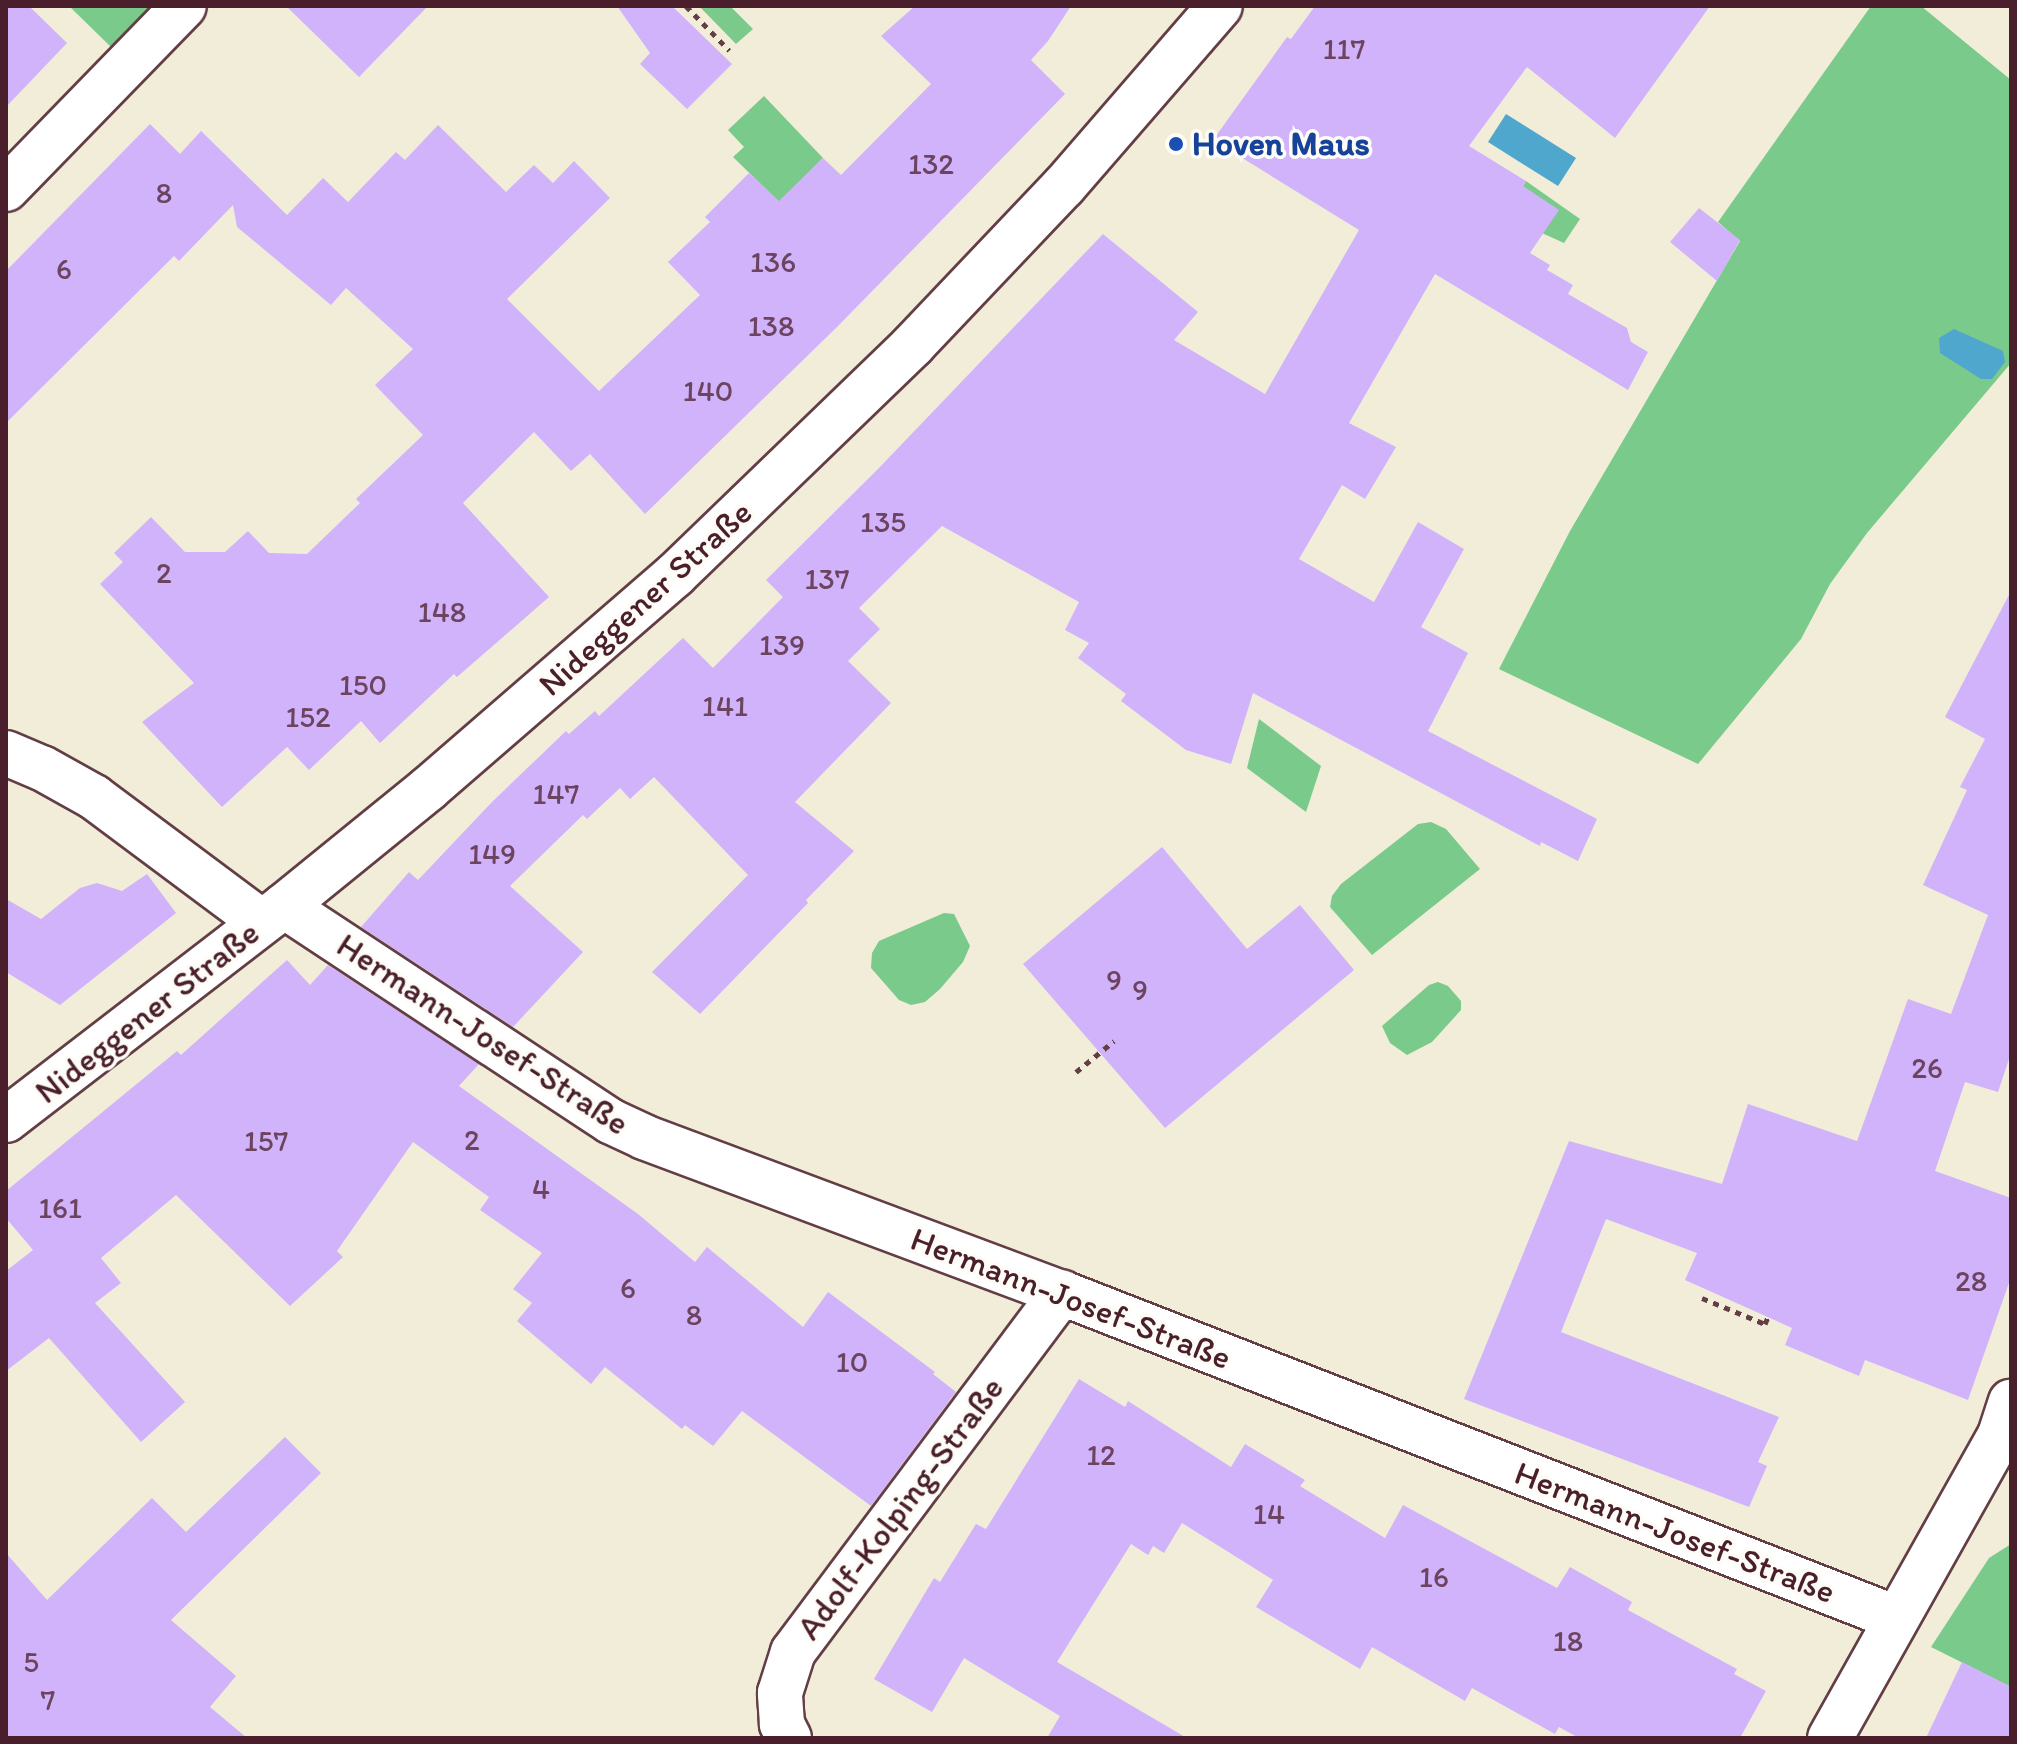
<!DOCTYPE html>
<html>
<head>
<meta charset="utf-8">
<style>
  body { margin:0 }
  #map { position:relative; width:2017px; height:1744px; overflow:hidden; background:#f2edd8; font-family:Itim,sans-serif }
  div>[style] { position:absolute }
  .green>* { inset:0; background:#7aca8b }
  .water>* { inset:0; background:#50a7cd }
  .building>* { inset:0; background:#d1b3fb }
  .path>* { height:5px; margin-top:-2.5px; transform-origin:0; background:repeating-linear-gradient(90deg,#633e45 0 6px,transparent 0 12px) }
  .roads { filter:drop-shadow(2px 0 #633e45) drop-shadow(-2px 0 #633e45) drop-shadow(0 2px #633e45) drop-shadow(0 -2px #633e45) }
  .minor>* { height:44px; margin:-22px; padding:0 22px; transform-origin:22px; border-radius:22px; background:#fff }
  .dots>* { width:22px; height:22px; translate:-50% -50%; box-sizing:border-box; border:4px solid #fdfcf7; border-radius:50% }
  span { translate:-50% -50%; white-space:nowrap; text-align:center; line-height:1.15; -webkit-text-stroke:7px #fdfcf7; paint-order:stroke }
  .number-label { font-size:30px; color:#6c445f }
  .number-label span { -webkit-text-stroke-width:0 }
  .transit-label { font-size:34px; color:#164399; font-weight:700 }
  .left { translate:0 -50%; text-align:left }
  .street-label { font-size:34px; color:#4a1f2b }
  .frame { position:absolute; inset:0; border:8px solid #4a1f2b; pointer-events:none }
</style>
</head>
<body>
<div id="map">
  <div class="green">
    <i style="clip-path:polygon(69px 6px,152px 6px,111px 47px)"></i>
    <i style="clip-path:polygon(699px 6px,730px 6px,753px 29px,736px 44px)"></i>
    <i style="clip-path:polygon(1871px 6px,1921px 6px,2011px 80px,2011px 363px,1867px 533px,1830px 584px,1801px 639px,1698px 764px,1499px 669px,1570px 531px,1740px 241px,1718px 222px)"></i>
    <i style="clip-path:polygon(764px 96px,823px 158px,779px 202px,733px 157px,744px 147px,728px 130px)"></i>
    <i style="clip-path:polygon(1526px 181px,1580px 219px,1564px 243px,1506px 217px)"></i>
    <i style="clip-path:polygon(1259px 719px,1321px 766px,1306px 812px,1247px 768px)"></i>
    <i style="clip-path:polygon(1431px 822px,1446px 829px,1480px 869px,1372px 955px,1330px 907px,1332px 896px,1341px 884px,1418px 824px)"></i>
    <i style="clip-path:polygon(944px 913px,954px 914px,970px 946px,963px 962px,940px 989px,925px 1002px,911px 1005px,899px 1000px,871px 968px,872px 953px,879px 941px)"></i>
    <i style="clip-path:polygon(1438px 982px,1448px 986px,1461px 1001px,1461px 1010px,1432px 1042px,1407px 1055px,1390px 1043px,1382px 1026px,1429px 985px)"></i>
    <i style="clip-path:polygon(2011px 1544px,2011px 1687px,1931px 1647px,1989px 1558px)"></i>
  </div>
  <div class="water">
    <i style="clip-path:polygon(1506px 114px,1576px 158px,1558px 186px,1488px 142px)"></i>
    <i style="clip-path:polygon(1954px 329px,2003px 351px,2005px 362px,1992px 379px,1981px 379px,1940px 353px,1939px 338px)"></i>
  </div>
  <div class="building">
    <i style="clip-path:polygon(6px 6px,29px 6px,67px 43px,6px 107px)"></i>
    <i style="clip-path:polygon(286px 6px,428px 6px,359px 77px)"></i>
    <i style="clip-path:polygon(617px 6px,672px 6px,732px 64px,687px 109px,640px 64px,650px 53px)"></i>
    <i style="clip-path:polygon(915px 6px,1071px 6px,1048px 41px,1031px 60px,1065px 94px,838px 326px,645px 514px,590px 454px,571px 471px,534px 432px,463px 503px,549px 597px,457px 677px,454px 674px,380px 743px,361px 721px,309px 770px,287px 747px,222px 807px,142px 722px,194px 683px,100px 584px,123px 562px,114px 553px,151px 517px,185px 552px,225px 552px,248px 531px,269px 553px,307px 554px,360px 503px,356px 499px,423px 435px,375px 385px,413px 349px,346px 288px,331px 305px,237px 227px,233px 205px,179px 261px,174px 256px,6px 423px,6px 271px,150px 124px,180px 154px,201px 131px,287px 215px,323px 178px,348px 202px,396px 152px,405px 160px,438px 125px,506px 192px,534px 165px,553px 183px,574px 161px,610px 198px,507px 299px,599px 391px,700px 295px,668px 262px,710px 222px,705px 217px,749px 173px,779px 201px,823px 158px,841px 175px,931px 84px,881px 36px)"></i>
    <i style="clip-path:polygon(1315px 6px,1710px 6px,1615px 138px,1527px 67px,1469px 146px,1526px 181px,1523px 186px,1559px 210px,1530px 253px,1550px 265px,1547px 270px,1573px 285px,1568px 294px,1627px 328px,1631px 342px,1648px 352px,1628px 390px,1435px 274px,1349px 423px,1396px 447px,1365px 499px,1342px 485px,1299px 559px,1374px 602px,1418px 522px,1464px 549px,1421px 627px,1468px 653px,1428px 731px,1597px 819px,1578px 861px,1541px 842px,1540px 846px,1253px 693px,1231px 764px,1186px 750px,1121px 701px,1126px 694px,1078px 658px,1089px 643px,1065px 630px,1079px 602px,942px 526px,859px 608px,880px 629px,848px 661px,891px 703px,795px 802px,854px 851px,806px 900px,808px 903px,700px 1014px,652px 972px,748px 875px,654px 777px,630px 799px,620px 788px,587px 819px,583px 815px,510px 886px,583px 952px,513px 1027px,361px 927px,409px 872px,418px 880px,493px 801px,566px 731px,569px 734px,595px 711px,599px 716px,683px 638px,713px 668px,783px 597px,766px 580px,879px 468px,1103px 234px,1198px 312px,1174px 340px,1265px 394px,1359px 230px,1213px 140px,1287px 37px,1291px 39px)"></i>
    <i style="clip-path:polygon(1699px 208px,1740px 240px,1717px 281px,1670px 242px)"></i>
    <i style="clip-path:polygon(2011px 591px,2011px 1053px,1998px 1092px,1965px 1082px,1935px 1171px,2011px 1198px,2011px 1277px,1968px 1400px,1865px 1360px,1859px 1376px,1785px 1345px,1792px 1328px,1685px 1280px,1697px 1253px,1606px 1219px,1561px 1332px,1779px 1417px,1758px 1462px,1767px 1466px,1749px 1507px,1464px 1399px,1569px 1141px,1722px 1184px,1748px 1104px,1857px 1141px,1908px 999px,1951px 1014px,1988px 915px,1923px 885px,1967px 790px,1960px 787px,1985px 739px,1945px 717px)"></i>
    <i style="clip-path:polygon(1162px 847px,1247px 949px,1300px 905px,1354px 970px,1165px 1128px,1023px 964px)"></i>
    <i style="clip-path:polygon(147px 874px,176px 913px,60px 1005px,6px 972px,6px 899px,41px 919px,80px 888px,97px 883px,122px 891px)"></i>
    <i style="clip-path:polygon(287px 960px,310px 985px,328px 965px,479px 1064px,459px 1086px,638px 1214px,695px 1262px,707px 1247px,803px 1327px,828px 1292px,935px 1372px,933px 1374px,956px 1392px,871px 1506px,742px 1411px,713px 1446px,685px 1425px,682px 1429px,605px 1367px,591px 1384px,517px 1321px,532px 1303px,513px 1289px,542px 1253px,480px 1210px,489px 1197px,413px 1142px,337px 1251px,343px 1257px,290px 1306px,176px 1195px,101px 1258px,121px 1283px,95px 1303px,185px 1402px,141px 1442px,49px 1338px,6px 1371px,6px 1271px,33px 1250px,6px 1218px,6px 1191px,177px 1051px,181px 1055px)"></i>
    <i style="clip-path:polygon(1079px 1379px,1125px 1407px,1128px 1401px,1231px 1467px,1245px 1444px,1305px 1480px,1300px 1486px,1385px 1538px,1403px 1505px,1557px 1588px,1570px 1567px,1632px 1602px,1628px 1610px,1737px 1669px,1734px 1674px,1766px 1691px,1740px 1738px,1579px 1738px,1559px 1727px,1555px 1734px,1472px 1688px,1465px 1701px,1372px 1647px,1360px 1669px,1256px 1607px,1273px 1580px,1182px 1523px,1164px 1553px,1153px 1546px,1148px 1555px,1131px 1544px,1057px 1662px,1187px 1738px,1047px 1738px,1060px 1716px,964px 1658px,932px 1712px,874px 1679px,934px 1578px,940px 1582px,976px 1524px,986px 1529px)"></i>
    <i style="clip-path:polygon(285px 1437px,321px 1473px,171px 1620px,236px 1676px,210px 1707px,247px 1738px,6px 1738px,6px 1553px,47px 1600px,152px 1498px,186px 1532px)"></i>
    <i style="clip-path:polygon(1962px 1662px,2011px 1687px,2011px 1738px,1926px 1738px)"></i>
  </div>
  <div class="path">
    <i style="left:686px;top:6px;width:62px;rotate:45.7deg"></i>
    <i style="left:1076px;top:1072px;width:49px;rotate:-39.2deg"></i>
    <i style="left:1702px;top:1298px;width:68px;rotate:22.4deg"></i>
    <i style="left:1765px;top:1324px;width:8px;rotate:-67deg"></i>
  </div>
  <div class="roads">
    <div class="minor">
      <i style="left:6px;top:189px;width:255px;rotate:-45.8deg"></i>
      <i style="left:6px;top:753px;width:39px;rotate:23deg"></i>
      <i style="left:42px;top:768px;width:60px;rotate:29.1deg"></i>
      <i style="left:94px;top:797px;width:209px;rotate:36.7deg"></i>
      <i style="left:284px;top:906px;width:391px;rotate:33.4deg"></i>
      <i style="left:610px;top:1121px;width:38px;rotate:25deg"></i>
      <i style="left:644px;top:1137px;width:446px;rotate:20.5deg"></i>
      <i style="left:1062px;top:1293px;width:895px;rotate:21.29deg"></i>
      <i style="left:6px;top:1120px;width:351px;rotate:-37.6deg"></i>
      <i style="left:284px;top:906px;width:186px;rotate:-39.1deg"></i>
      <i style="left:428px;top:789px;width:327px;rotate:-40.9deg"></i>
      <i style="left:675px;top:575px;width:331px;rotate:-44deg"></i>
      <i style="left:913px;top:345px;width:219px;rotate:-46.5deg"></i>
      <i style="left:1064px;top:186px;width:238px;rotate:-49.1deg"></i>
      <i style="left:789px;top:1738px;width:16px;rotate:-117deg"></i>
      <i style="left:782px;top:1724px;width:31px;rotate:-94deg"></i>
      <i style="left:780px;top:1693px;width:43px;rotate:-72.4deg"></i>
      <i style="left:793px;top:1652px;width:449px;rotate:-53.2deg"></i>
      <i style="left:1830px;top:1738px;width:347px;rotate:-60.7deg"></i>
      <i style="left:2000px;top:1435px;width:35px;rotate:-72deg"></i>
    </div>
  </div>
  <div class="dots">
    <i style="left:1176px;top:144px;background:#1a4fb4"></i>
  </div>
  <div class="number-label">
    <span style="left:1344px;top:49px">117</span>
    <span style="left:931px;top:164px">132</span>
    <span style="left:164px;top:193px">8</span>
    <span style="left:773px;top:262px">136</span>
    <span style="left:64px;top:269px">6</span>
    <span style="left:771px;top:326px">138</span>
    <span style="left:708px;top:391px">140</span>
    <span style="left:883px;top:522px">135</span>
    <span style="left:164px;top:573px">2</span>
    <span style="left:827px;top:579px">137</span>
    <span style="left:442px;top:612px">148</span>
    <span style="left:782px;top:645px">139</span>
    <span style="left:363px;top:685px">150</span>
    <span style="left:725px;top:706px">141</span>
    <span style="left:308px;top:717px">152</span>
    <span style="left:556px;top:794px">147</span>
    <span style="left:492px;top:854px">149</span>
    <span style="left:1114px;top:980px">9</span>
    <span style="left:1140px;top:990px">9</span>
    <span style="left:1927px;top:1068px">26</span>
    <span style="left:472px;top:1140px">2</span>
    <span style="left:266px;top:1141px">157</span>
    <span style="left:541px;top:1189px">4</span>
    <span style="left:60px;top:1208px">161</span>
    <span style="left:1971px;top:1281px">28</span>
    <span style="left:628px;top:1288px">6</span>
    <span style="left:694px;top:1315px">8</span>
    <span style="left:852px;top:1362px">10</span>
    <span style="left:1101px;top:1455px">12</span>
    <span style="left:1269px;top:1514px">14</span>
    <span style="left:1434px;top:1577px">16</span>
    <span style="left:1568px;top:1641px">18</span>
    <span style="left:31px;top:1662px">5</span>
    <span style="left:48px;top:1700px">7</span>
  </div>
  <div class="transit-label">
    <span class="left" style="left:1192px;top:144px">Hoven Maus</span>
  </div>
  <div class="street-label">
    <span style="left:645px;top:598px;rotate:-42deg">Nideggener Straße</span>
    <span style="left:147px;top:1012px;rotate:-38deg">Nideggener Straße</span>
    <span style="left:483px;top:1034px;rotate:33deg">Hermann-Josef-Straße</span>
    <span style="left:1071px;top:1298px;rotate:21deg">Hermann-Josef-Straße</span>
    <span style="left:900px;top:1508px;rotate:-53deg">Adolf-Kolping-Straße</span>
    <span style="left:1675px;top:1532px;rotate:21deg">Hermann-Josef-Straße</span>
  </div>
  <div class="frame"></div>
</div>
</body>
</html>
